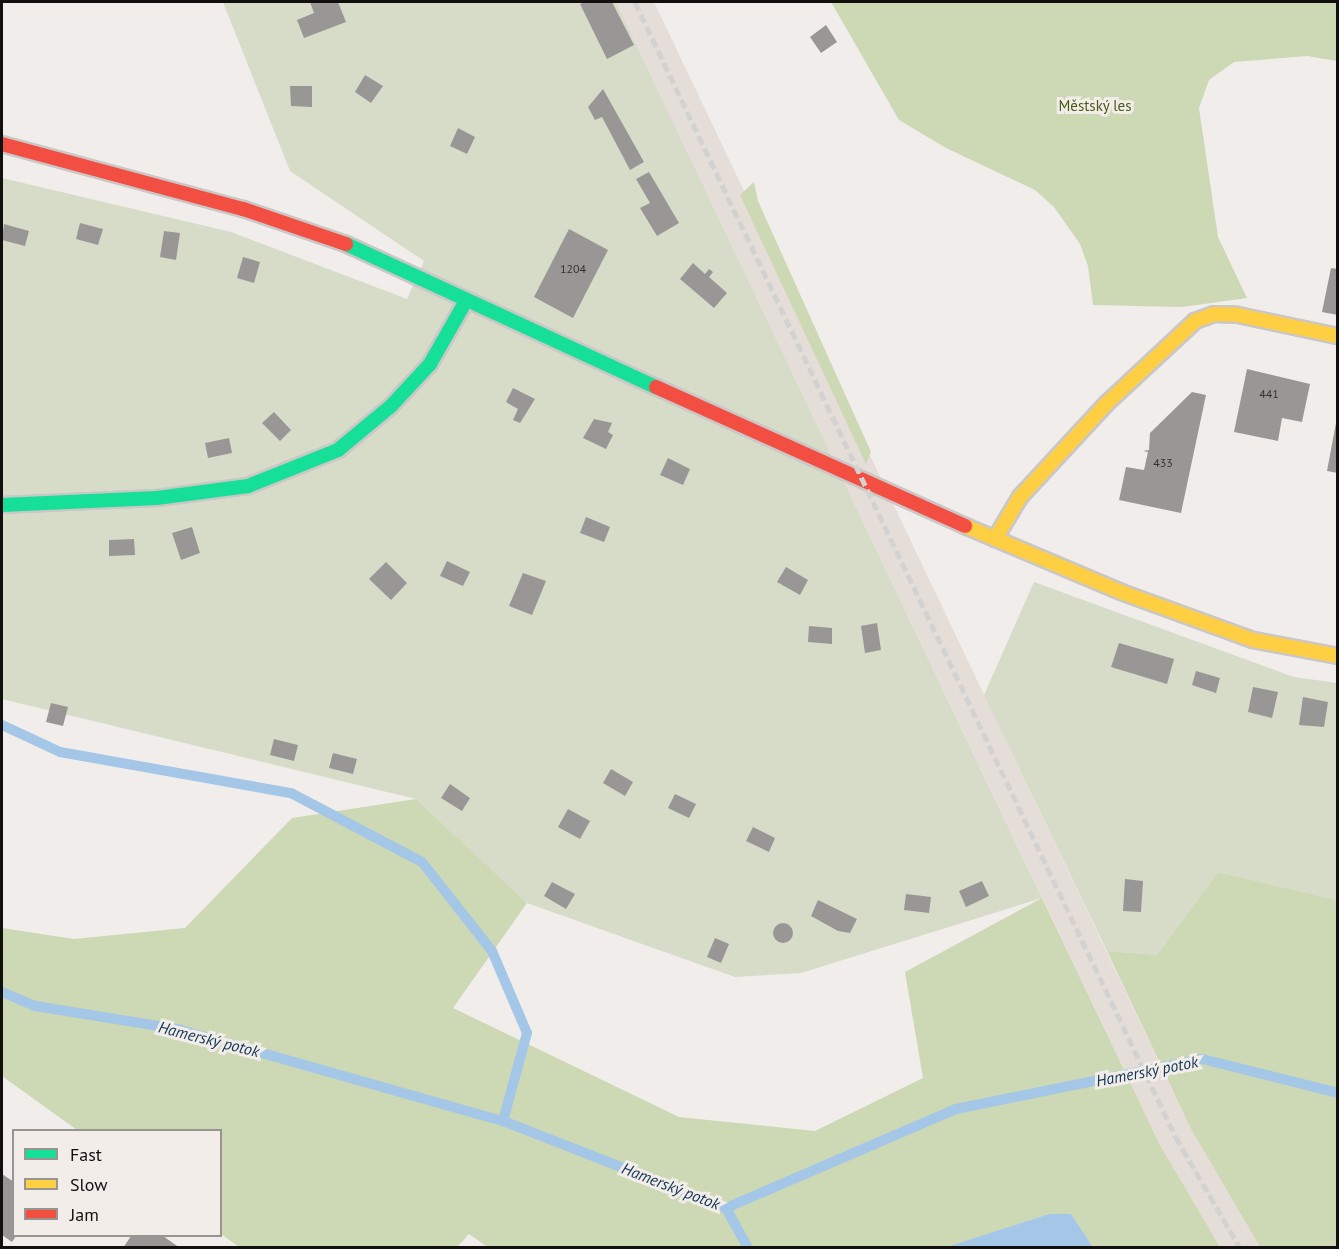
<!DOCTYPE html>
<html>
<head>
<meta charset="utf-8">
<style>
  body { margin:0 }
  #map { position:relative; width:1339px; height:1249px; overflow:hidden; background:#f0edeb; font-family:"PT Sans",sans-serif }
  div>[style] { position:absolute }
  .built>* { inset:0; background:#e5ddd8 }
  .green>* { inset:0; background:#d6dcc7 }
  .forest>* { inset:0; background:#cdd8b5 }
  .water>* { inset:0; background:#a4c6e7 }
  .stream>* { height:10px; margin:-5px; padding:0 5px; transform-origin:5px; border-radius:5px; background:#a4c6e7 }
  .building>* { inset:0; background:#999796 }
  .round { border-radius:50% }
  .roads { filter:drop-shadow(2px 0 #cac7c6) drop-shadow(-2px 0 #cac7c6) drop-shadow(0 2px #cac7c6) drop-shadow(0 -2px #cac7c6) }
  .fast>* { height:14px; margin:-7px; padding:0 7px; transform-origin:7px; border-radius:7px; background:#16e098 }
  .slow>* { height:14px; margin:-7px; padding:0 7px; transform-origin:7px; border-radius:7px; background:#ffcf43 }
  .jam>* { height:14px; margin:-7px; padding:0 7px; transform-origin:7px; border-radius:7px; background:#f24e42 }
  .rail>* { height:4.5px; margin-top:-2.25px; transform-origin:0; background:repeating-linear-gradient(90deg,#d2d2d1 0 9px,transparent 0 13.5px) }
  span { translate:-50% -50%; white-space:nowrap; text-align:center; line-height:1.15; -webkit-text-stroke:6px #f2ede9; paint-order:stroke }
  .number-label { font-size:12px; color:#333230 }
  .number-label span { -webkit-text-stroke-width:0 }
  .park-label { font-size:15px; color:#465a17 }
  .water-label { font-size:16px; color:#103555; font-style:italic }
  .frame { position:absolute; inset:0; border:3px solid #11100e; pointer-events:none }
  .legend { position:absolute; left:12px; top:1129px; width:210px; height:108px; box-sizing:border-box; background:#f2ede9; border:2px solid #989591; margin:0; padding:8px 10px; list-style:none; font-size:18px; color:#11100e }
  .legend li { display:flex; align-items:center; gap:12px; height:30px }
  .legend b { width:30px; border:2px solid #989591 }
</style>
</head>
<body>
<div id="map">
  <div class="built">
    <i style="clip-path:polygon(616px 2px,654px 2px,1191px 1129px,1260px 1247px,1220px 1247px,1160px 1145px)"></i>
  </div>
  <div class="green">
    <i style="clip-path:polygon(223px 2px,616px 2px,1042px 898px,801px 973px,735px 977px,527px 903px,416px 799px,2px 699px,2px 178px,231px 232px,407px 299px,424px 261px,290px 171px)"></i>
    <i style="clip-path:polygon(1034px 582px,1294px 677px,1337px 683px,1337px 900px,1218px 872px,1157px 955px,1107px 951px,984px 695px)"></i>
  </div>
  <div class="forest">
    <i style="clip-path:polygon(831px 2px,1337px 2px,1337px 61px,1307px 56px,1234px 62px,1209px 80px,1199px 108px,1218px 237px,1247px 298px,1182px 307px,1093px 305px,1088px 266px,1080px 244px,1054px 207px,1035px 190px,946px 148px,899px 120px)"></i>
    <i style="clip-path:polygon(754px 182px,758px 201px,871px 452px,866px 464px,740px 195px)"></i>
    <i style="clip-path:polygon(416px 799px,527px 903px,453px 1008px,679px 1117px,815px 1131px,923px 1078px,905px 972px,1042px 898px,1160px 1145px,1220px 1247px,1093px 1247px,1071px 1214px,1049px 1214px,947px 1248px,489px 1248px,469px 1234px,457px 1247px,239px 1247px,221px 1234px,220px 1130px,77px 1130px,2px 1076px,2px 928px,74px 939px,185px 928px,292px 818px)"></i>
    <i style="clip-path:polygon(1218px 872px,1337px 900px,1337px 1247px,1260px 1247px,1191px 1129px,1107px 951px,1157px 955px)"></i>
  </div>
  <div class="water">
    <i style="clip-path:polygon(1049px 1214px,1071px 1214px,1093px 1247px,947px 1247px)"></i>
  </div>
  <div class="stream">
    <i style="left:2px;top:725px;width:64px;rotate:25deg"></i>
    <i style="left:60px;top:752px;width:235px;rotate:10.1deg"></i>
    <i style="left:291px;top:793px;width:148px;rotate:27.8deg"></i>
    <i style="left:422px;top:862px;width:113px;rotate:51.8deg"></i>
    <i style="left:492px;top:951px;width:89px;rotate:66.9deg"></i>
    <i style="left:527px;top:1033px;width:91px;rotate:105.3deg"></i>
    <i style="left:2px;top:992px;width:36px;rotate:23deg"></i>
    <i style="left:35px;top:1006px;width:144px;rotate:9.2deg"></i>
    <i style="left:177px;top:1029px;width:339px;rotate:15.8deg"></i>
    <i style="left:503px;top:1121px;width:239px;rotate:21.3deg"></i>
    <i style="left:726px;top:1208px;width:250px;rotate:-23.3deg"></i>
    <i style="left:956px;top:1109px;width:251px;rotate:-11.5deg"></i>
    <i style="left:1202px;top:1059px;width:140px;rotate:14deg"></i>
    <i style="left:726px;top:1208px;width:46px;rotate:61.2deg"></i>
  </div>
  <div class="building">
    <i style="clip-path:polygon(310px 2px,338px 2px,346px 22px,304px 38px,297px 20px,314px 13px)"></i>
    <i style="clip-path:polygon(585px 2px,612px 2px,634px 45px,607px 59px,580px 4px)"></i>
    <i style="clip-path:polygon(826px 25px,837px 42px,821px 53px,810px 37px)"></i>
    <i style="clip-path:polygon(365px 75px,383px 86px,371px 103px,355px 92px)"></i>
    <i style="clip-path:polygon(290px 86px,312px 86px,312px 107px,291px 106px)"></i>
    <i style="clip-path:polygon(603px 89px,644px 162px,630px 170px,602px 117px,595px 120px,588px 107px)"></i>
    <i style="clip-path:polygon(458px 128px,475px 137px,467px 154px,450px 146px)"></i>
    <i style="clip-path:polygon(649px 172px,679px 223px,657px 236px,640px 208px,650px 203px,636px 179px)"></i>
    <i style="clip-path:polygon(80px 223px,103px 229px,98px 245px,76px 239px)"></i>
    <i style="clip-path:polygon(4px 224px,29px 231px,25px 246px,2px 240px)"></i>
    <i style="clip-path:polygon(569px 229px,608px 250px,573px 318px,534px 297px)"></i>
    <i style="clip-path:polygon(164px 231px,180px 233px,176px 260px,160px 257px)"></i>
    <i style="clip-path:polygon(243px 257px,260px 262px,254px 283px,237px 278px)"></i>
    <i style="clip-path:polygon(693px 263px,705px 274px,709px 269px,713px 272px,709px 277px,727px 293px,714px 308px,680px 279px)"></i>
    <i style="clip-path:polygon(1331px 268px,1338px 269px,1338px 315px,1322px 312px)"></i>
    <i style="clip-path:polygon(1247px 369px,1310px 384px,1302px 422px,1282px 418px,1278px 441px,1234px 432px)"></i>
    <i style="clip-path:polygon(513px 388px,535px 399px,520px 423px,513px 420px,518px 409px,506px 402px)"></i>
    <i style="clip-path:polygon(1192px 392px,1206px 395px,1181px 513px,1119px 500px,1126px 467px,1144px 470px,1148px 452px,1143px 451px,1149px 450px,1150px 433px)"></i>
    <i style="clip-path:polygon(274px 412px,291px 430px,280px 441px,262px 423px)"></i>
    <i style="clip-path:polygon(594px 419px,612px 423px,608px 432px,613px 435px,606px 449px,583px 438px)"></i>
    <i style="clip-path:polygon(1336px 423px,1338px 423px,1338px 473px,1327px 471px)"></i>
    <i style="clip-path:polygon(229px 438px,232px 453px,208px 458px,205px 443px)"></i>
    <i style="clip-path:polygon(668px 458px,690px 469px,683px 485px,660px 475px)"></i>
    <i style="clip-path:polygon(586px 517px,610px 527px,604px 542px,580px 533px)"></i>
    <i style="clip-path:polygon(192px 527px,200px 553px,181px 560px,172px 533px)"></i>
    <i style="clip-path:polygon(134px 539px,135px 555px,109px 556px,109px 540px)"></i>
    <i style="clip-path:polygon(447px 561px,470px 572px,463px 586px,440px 576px)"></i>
    <i style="clip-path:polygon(386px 562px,407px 583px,391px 600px,369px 579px)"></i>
    <i style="clip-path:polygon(786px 567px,808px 580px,800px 595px,777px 582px)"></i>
    <i style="clip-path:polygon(523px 573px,546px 581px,532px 615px,509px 606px)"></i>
    <i style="clip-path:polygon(877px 623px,881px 650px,865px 653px,861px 626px)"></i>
    <i style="clip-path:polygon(809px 626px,832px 628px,832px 644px,808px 642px)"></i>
    <i style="clip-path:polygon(1119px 643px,1174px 659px,1167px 684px,1111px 667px)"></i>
    <i style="clip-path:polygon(1196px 671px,1220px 678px,1216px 693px,1192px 685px)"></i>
    <i style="clip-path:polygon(1253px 687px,1278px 692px,1272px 718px,1248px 712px)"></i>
    <i style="clip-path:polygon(1303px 697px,1328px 702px,1324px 727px,1299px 725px)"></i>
    <i style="clip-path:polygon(51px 703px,68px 707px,63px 726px,46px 722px)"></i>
    <i style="clip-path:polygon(274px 739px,298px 745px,294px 761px,270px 755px)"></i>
    <i style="clip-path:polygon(333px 753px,357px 759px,353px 774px,329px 768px)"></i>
    <i style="clip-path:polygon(611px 769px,633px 782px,625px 796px,603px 783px)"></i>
    <i style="clip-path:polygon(450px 784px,470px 798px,462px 811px,441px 798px)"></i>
    <i style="clip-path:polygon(675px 794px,696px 804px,689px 818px,668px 808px)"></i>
    <i style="clip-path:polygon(568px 809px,590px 821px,580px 839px,558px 827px)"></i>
    <i style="clip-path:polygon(753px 827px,775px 838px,769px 852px,746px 841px)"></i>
    <i style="clip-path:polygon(1125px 879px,1143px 881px,1141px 912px,1123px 911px)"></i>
    <i style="clip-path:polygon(982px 881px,989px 896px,966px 907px,959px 891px)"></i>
    <i style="clip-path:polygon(552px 882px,575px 894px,566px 909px,544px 896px)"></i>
    <i style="clip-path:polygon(906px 894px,931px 897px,929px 913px,904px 910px)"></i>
    <i style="clip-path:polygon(818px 900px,857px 919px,850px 933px,838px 931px,811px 916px)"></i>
    <i class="round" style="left:773px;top:923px;width:20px;height:20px"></i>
    <i style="clip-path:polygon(715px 938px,729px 944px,721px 963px,707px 957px)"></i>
    <i style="clip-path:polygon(2px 1174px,14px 1182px,16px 1236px,12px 1242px,2px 1235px)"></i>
    <i style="clip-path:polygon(131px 1236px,163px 1236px,180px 1248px,123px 1248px)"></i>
  </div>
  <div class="roads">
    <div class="fast">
      <i style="left:346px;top:244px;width:341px;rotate:24.8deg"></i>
      <i style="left:2px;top:505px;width:155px;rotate:-2.6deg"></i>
      <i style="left:157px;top:498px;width:92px;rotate:-7.5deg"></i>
      <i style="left:248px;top:486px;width:97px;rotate:-21.8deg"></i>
      <i style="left:338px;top:450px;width:69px;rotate:-39.7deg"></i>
      <i style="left:391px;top:406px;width:57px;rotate:-47.1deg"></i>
      <i style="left:430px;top:364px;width:73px;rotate:-60.3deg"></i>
    </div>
    <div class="slow">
      <i style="left:965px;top:526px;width:169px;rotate:22.9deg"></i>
      <i style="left:1121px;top:592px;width:140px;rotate:20deg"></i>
      <i style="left:1253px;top:640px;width:86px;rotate:10.7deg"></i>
      <i style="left:995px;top:539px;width:49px;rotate:-59.2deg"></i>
      <i style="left:1020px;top:497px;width:127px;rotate:-47.2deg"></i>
      <i style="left:1106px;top:404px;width:122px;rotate:-43deg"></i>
      <i style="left:1195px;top:321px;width:20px;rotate:-20deg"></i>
      <i style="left:1214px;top:314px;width:24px;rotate:2deg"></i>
      <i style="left:1238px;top:315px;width:102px;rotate:11.9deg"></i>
    </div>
    <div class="jam">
      <i style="left:2px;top:144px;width:250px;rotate:15.1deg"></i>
      <i style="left:243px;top:209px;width:109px;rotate:18.8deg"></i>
      <i style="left:656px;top:387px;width:339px;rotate:24.2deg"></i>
    </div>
  </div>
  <div class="rail">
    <i style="left:635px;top:2px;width:1257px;rotate:64.52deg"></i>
    <i style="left:1176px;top:1137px;width:128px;rotate:60deg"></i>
  </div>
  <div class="number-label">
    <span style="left:573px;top:269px">1204</span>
    <span style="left:1269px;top:394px">441</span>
    <span style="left:1163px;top:463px">433</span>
  </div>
  <div class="park-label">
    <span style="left:1095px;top:106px">Městský les</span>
  </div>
  <div class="water-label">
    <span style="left:209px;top:1039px;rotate:14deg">Hamerský potok</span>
    <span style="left:1147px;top:1071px;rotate:-11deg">Hamerský potok</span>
    <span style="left:671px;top:1186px;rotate:21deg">Hamerský potok</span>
  </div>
  <div class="frame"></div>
  <ul class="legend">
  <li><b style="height:8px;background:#16e098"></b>Fast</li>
  <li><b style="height:8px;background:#ffcf43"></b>Slow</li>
  <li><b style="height:8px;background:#f24e42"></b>Jam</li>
  </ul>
</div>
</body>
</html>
